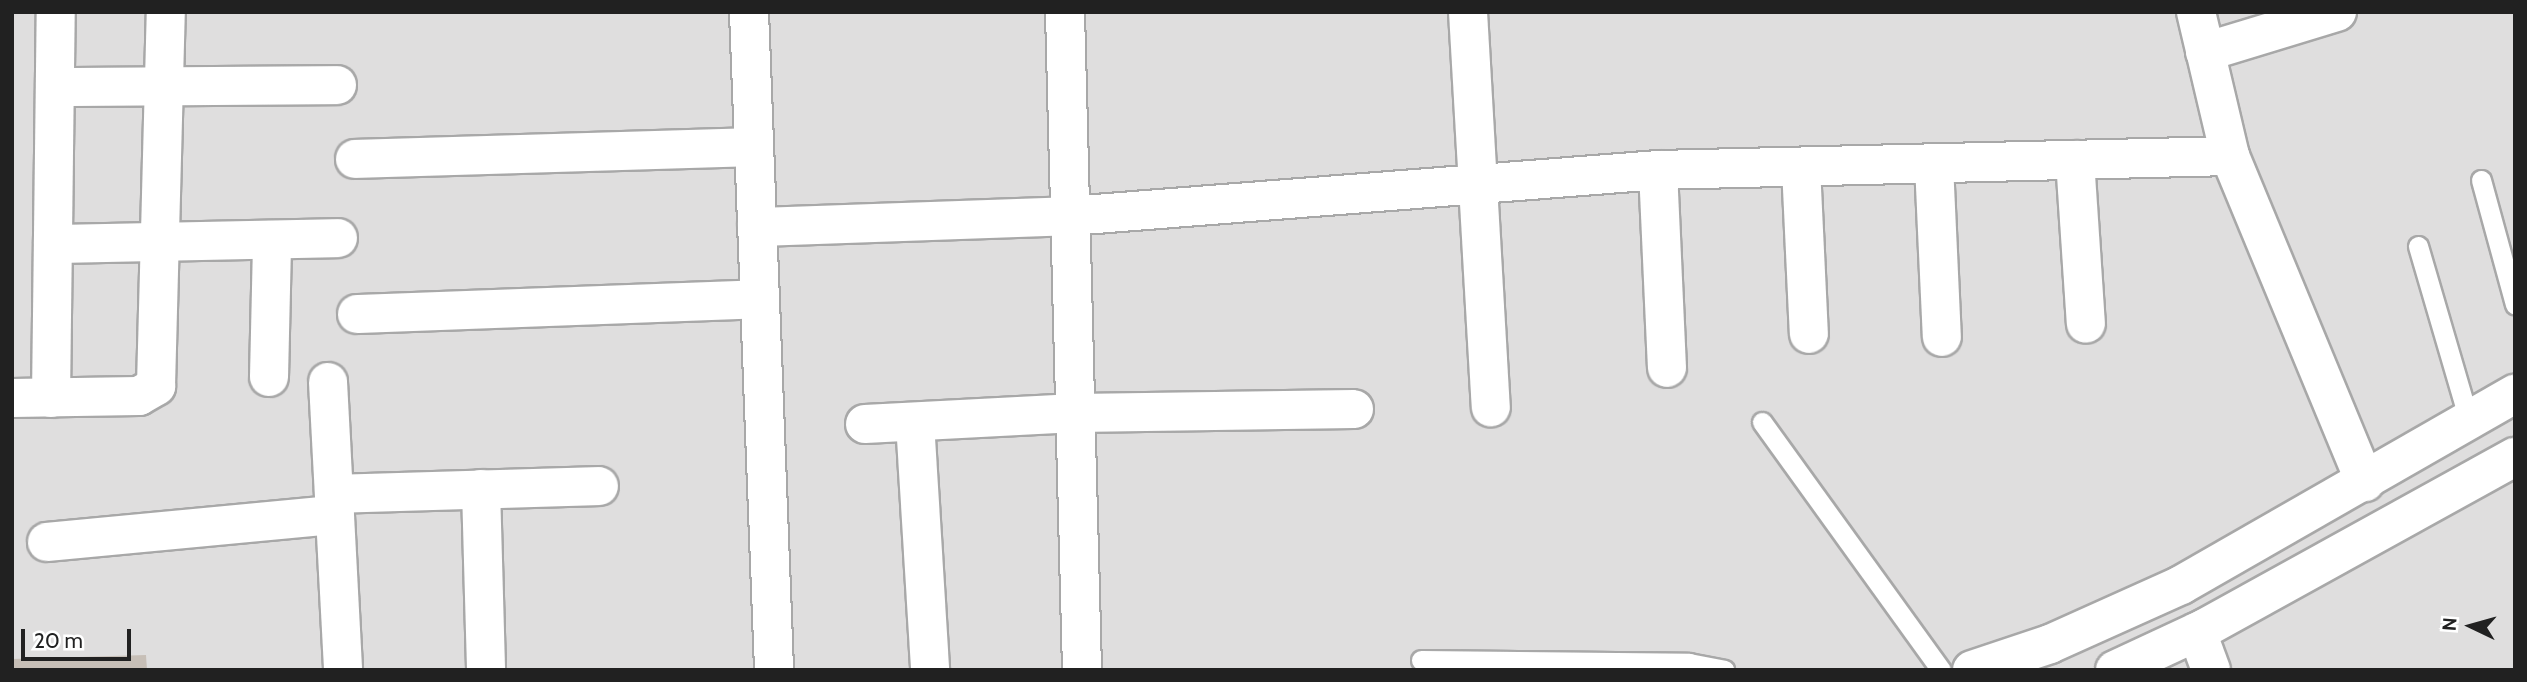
<!DOCTYPE html>
<html>
<head>
<meta charset="utf-8">
<style>
  body { margin:0 }
  #map { position:relative; width:2527px; height:682px; overflow:hidden; background:#f2f0e8; font-family:Cabin,sans-serif }
  div>[style] { position:absolute }
  .residential>* { inset:0; background:#dfdede }
  .building>* { inset:0; background:#c7bfb7 }
  .roads { filter:drop-shadow(2px 0 #a8a8a8) drop-shadow(-2px 0 #a8a8a8) drop-shadow(0 2px #a8a8a8) drop-shadow(0 -2px #a8a8a8) }
  .service>* { height:19px; margin:-9.5px; padding:0 9.5px; transform-origin:9.5px; border-radius:9.5px; background:#fff }
  .minor>* { height:38px; margin:-19px; padding:0 19px; transform-origin:19px; border-radius:19px; background:#fff }
  .tertiary>* { height:38px; margin:-19px; padding:0 19px; transform-origin:19px; border-radius:19px; background:#fff }
  span { translate:-50% -50%; white-space:nowrap; text-align:center; line-height:1.15; -webkit-text-stroke:7px #fff; paint-order:stroke }
  .frame { position:absolute; inset:0; border:14px solid #212121; pointer-events:none }
  .north { position:absolute; left:2436px; top:591px; width:70px; height:70px; -webkit-text-stroke:5px #fff; paint-order:stroke; rotate:275deg; font-size:19px; font-weight:700; line-height:28px; text-align:center; color:#212121 }
  .north::after { content:''; display:block; margin:auto; width:24px; height:32px; background:#212121; clip-path:polygon(50% 0,100% 100%,50% 72%,0 100%) }
  .scale { position:absolute; left:21px; top:629px; width:110px; height:32px; box-sizing:border-box; border:4px solid #212121; border-top:0; padding-left:9px; font-size:21px; line-height:24px; white-space:nowrap; color:#212121; -webkit-text-stroke:5px #fff; paint-order:stroke }
</style>
</head>
<body>
<div id="map">
  <div class="residential">
    <i style="clip-path:polygon(12px 12px,2515px 12px,2515px 670px,12px 670px)"></i>
  </div>
  <div class="building">
    <i style="clip-path:polygon(146px 655px,147px 670px,12px 670px,12px 659px)"></i>
  </div>
  <div class="roads">
    <div class="service">
      <i style="left:2481px;top:180px;width:129px;rotate:74.7deg"></i>
      <i style="left:2418px;top:246px;width:185px;rotate:73.7deg"></i>
      <i style="left:1762px;top:422px;width:306px;rotate:54.2deg"></i>
      <i style="left:1421px;top:660px;width:268px;rotate:0.6deg"></i>
      <i style="left:1689px;top:663px;width:36px;rotate:11deg"></i>
    </div>
    <div class="minor">
      <i style="left:749px;top:12px;width:658px;rotate:87.82deg"></i>
      <i style="left:1065px;top:12px;width:658px;rotate:88.52deg"></i>
      <i style="left:1468px;top:12px;width:396px;rotate:86.7deg"></i>
      <i style="left:2196px;top:12px;width:148px;rotate:76.7deg"></i>
      <i style="left:2230px;top:156px;width:353px;rotate:67.5deg"></i>
      <i style="left:2205px;top:52px;width:138px;rotate:-16.9deg"></i>
      <i style="left:55px;top:87px;width:282px;rotate:-0.4deg"></i>
      <i style="left:355px;top:159px;width:399px;rotate:-1.7deg"></i>
      <i style="left:2075px;top:160px;width:164px;rotate:86.2deg"></i>
      <i style="left:1934px;top:164px;width:173px;rotate:87.4deg"></i>
      <i style="left:1801px;top:167px;width:167px;rotate:87.3deg"></i>
      <i style="left:1658px;top:170px;width:198px;rotate:87.4deg"></i>
      <i style="left:757px;top:227px;width:313px;rotate:-2deg"></i>
      <i style="left:1070px;top:216px;width:590px;rotate:-4.47deg"></i>
      <i style="left:1658px;top:170px;width:572px;rotate:-1.4deg"></i>
      <i style="left:53px;top:244px;width:285px;rotate:-1.2deg"></i>
      <i style="left:357px;top:314px;width:403px;rotate:-2.1deg"></i>
      <i style="left:269px;top:377px;width:137px;rotate:-88.7deg"></i>
      <i style="left:328px;top:382px;width:288px;rotate:87deg"></i>
      <i style="left:12px;top:398px;width:127px;rotate:-0.9deg"></i>
      <i style="left:139px;top:396px;width:20px;rotate:-30deg"></i>
      <i style="left:156px;top:386px;width:374px;rotate:-88.5deg"></i>
      <i style="left:51px;top:398px;width:386px;rotate:-89.3deg"></i>
      <i style="left:915px;top:422px;width:248px;rotate:86.5deg"></i>
      <i style="left:865px;top:424px;width:211px;rotate:-3deg"></i>
      <i style="left:1076px;top:413px;width:278px;rotate:-0.8deg"></i>
      <i style="left:481px;top:489px;width:181px;rotate:88.4deg"></i>
      <i style="left:334px;top:494px;width:265px;rotate:-1.7deg"></i>
      <i style="left:47px;top:542px;width:289px;rotate:-5.4deg"></i>
      <i style="left:2197px;top:632px;width:40px;rotate:69.8deg"></i>
    </div>
    <div class="tertiary">
      <i style="left:1972px;top:670px;width:82px;rotate:-18.4deg"></i>
      <i style="left:2050px;top:644px;width:144px;rotate:-24.2deg"></i>
      <i style="left:2181px;top:585px;width:385px;rotate:-29.8deg"></i>
      <i style="left:2115px;top:670px;width:99px;rotate:-25deg"></i>
      <i style="left:2205px;top:628px;width:354px;rotate:-28.9deg"></i>
    </div>
  </div>
  <div class="frame"></div>
  <div class="north">N</div>
  <div class="scale">20 m</div>
</div>
</body>
</html>
